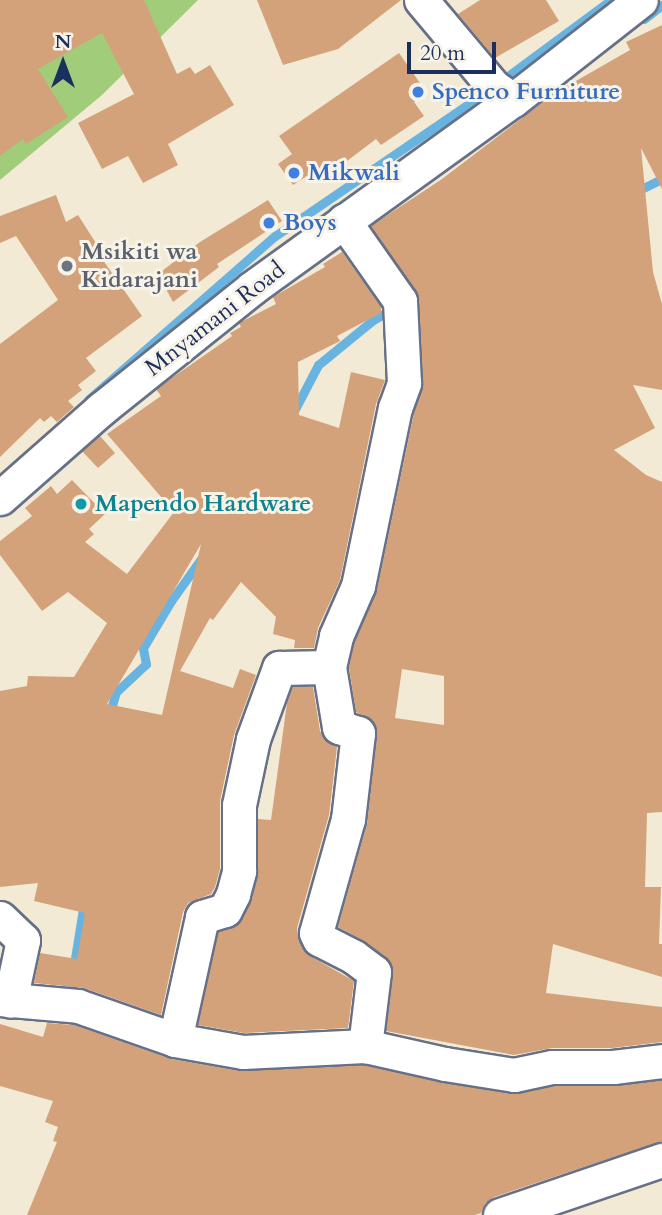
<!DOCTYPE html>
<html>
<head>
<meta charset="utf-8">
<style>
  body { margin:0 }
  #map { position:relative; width:662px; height:1215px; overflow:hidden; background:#f2ead4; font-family:Cardo,serif }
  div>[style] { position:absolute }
  .green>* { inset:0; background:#a1cd7b }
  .stream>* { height:9px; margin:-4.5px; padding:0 4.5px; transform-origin:4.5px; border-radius:4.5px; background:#69b3e1 }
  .building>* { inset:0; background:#d3a27b }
  .roads { filter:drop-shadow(2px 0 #667087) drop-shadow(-2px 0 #667087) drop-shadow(0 2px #667087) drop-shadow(0 -2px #667087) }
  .minor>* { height:33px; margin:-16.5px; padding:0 16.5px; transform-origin:16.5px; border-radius:16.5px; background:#fff }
  .dots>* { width:19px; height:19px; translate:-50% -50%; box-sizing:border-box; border:4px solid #f7f3e8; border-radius:50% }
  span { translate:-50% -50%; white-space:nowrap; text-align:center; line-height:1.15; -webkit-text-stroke:6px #f7f3e8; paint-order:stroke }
  .shop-label { font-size:24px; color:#366cbe; font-weight:700 }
  .left { translate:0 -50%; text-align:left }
  .worship-label { font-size:24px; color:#5b616d; font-weight:700 }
  .street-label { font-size:24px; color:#1b2f5e }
  .culture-label { font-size:24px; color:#0d838f; font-weight:700 }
  .north { position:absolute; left:28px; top:28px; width:70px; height:70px; -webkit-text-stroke:5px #f7f3e8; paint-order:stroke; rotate:0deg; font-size:19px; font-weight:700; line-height:28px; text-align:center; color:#1b2f5e }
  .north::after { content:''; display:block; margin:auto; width:24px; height:32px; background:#1b2f5e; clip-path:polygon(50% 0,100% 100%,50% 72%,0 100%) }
  .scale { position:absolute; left:407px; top:42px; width:89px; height:32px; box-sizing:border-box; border:4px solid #1b2f5e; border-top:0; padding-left:9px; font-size:21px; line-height:24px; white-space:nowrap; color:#1b2f5e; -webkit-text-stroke:5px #f7f3e8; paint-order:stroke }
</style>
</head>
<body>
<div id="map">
  <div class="green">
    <i style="clip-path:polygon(0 0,198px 0,102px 95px,0 180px)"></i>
  </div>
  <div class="stream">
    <i style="left:644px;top:19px;width:23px;rotate:-38deg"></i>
    <i style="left:500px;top:82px;width:138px;rotate:-36.5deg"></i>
    <i style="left:635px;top:192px;width:30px;rotate:-26deg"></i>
    <i style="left:88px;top:400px;width:249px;rotate:-41.3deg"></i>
    <i style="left:275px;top:236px;width:259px;rotate:-34.3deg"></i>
    <i style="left:294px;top:411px;width:52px;rotate:-62.4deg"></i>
    <i style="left:318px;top:365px;width:71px;rotate:-39.3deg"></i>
    <i style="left:373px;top:320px;width:24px;rotate:-30deg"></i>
    <i style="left:109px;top:716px;width:25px;rotate:-74deg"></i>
    <i style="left:116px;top:692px;width:41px;rotate:-43deg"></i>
    <i style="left:146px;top:664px;width:16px;rotate:-101deg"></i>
    <i style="left:143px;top:648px;width:55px;rotate:-59.2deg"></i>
    <i style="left:171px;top:601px;width:52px;rotate:-54.5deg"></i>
    <i style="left:76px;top:999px;width:17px;rotate:-107deg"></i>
    <i style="left:71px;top:983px;width:81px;rotate:-80.8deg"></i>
  </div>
  <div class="building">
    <i style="clip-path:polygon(0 0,144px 0,177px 74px,190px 67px,195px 74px,210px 65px,234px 105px,168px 144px,178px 165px,143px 183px,128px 156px,102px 169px,78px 123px,134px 94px,102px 33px,38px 69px,68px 117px,26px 144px,23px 139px,0 156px)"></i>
    <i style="clip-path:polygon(257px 0,401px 0,338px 49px,283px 65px)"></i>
    <i style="clip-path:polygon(480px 0,546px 0,559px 21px,495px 58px,458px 14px)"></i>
    <i style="clip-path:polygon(evenodd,662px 25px,662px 189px,641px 148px,653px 272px,662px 304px,662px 390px,633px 385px,655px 428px,614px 450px,646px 475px,662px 482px,662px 812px,647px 813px,645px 887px,661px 887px,659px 944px,662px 944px,662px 977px,553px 944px,546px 993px,662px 1007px,662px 1042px,612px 1048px,552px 1048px,514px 1055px,386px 1031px,393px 974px,391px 964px,366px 942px,338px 927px,367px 824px,377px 735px,372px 720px,356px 712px,349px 668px,354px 642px,377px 590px,414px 413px,423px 382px,419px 299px,371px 226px,442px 179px,555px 93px,630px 50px,626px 42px,662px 25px,402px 669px,444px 676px,444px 725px,395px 718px,402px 669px)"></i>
    <i style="clip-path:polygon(399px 53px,427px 93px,414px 102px,424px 116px,381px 145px,376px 139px,318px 183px,310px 174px,293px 185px,278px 164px,292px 154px,279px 136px)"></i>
    <i style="clip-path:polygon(56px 195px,66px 222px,78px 215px,101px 251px,98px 253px,142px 316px,86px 358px,96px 371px,78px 385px,82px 390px,68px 401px,74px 407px,57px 422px,51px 416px,44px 422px,40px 418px,0 457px,0 344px,58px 300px,16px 236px,0 243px,0 216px)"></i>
    <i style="clip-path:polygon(268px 200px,282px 221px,217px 264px,219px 267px,173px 302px,158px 274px,200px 242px)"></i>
    <i style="clip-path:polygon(evenodd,342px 252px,381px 307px,381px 313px,337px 336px,340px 341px,298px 362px,299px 415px,339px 428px,351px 372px,385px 380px,376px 404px,340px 580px,318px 628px,314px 648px,294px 648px,295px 640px,273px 634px,276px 617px,241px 582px,213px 620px,210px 618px,180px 671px,233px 688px,240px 669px,256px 675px,234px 735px,220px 801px,220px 869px,215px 887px,211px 894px,188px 903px,183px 912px,161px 1015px,84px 988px,34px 983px,40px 953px,77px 959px,85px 913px,34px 901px,38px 883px,0 887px,0 691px,27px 686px,28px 676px,74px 677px,107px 623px,68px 592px,42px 611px,0 555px,0 541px,32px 516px,25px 508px,51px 486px,57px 494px,72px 480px,105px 514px,89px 529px,94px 534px,85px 542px,127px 574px,174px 512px,107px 434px,161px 396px,156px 389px,232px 336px,230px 333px,241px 327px,239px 323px,276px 304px,273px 297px,325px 267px,323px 264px,342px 252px,201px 544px,162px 715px,107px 704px,201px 544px)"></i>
    <i style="clip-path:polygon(100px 436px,115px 453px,98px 468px,82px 451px)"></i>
    <i style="clip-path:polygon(293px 687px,313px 687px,320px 731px,325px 740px,337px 747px,329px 815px,297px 928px,299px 941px,310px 956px,354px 981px,348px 1028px,244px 1033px,198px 1025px,218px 932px,238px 924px,252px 899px,258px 871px,258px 819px,271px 820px,287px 703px)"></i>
    <i style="clip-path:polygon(47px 1023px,74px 1025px,171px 1059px,240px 1071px,363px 1065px,511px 1094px,554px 1086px,613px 1086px,662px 1080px,662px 1141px,494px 1197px,485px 1203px,481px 1213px,475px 1215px,27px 1215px,57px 1142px,53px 1141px,58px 1127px,45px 1122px,53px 1101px,0 1086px,0 1024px,43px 1037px)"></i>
  </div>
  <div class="roads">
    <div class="minor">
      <i style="left:421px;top:0;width:114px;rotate:50deg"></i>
      <i style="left:494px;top:87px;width:23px;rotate:34deg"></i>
      <i style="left:0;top:498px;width:135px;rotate:-41.4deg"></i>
      <i style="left:101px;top:409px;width:193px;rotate:-38.7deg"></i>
      <i style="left:252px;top:288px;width:322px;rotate:-35.8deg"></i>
      <i style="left:513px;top:100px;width:162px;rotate:-38deg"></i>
      <i style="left:329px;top:667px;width:61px;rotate:80.5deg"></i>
      <i style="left:339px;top:727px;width:20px;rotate:18deg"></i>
      <i style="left:358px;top:733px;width:87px;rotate:96.6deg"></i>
      <i style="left:348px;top:819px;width:118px;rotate:105.7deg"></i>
      <i style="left:316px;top:933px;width:7px;rotate:63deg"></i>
      <i style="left:319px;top:939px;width:39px;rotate:27deg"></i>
      <i style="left:354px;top:957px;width:25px;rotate:37deg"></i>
      <i style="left:374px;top:972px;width:75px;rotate:96.9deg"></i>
      <i style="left:0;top:918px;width:32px;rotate:44deg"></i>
      <i style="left:23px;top:940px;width:62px;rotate:102deg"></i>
      <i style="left:0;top:999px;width:78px;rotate:5.1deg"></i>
      <i style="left:78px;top:1006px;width:103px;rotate:19.3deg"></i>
      <i style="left:175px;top:1040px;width:69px;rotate:10deg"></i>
      <i style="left:243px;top:1052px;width:122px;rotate:-2.8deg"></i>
      <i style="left:365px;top:1046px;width:82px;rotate:12.7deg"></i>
      <i style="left:445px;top:1064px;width:70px;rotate:9.1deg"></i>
      <i style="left:514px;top:1075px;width:39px;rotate:-12deg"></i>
      <i style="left:552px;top:1067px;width:61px"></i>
      <i style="left:613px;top:1067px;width:49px;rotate:-7deg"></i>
      <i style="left:175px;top:1040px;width:126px;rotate:-77.6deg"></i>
      <i style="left:202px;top:917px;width:24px;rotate:-17deg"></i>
      <i style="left:225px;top:910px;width:18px;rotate:-63deg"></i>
      <i style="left:233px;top:894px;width:24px;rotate:-75deg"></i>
      <i style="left:239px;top:871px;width:66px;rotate:-90deg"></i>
      <i style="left:239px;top:805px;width:67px;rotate:-78deg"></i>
      <i style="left:253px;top:739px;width:76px;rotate:-69.9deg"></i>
      <i style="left:279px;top:668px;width:50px;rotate:-1.1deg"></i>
      <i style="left:329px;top:667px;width:32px;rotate:-77deg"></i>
      <i style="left:336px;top:636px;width:55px;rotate:-66.3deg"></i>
      <i style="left:358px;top:586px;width:182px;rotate:-78.3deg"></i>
      <i style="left:395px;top:408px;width:27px;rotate:-70deg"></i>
      <i style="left:404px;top:383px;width:82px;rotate:-92.8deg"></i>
      <i style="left:400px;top:301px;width:98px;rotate:-125deg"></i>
      <i style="left:500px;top:1215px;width:171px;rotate:-18.8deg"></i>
    </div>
  </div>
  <div class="dots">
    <i style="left:418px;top:92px;background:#3f7fe0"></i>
    <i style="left:294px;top:173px;background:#3f7fe0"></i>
    <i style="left:269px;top:223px;background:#3f7fe0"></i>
    <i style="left:67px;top:266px;background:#6b7280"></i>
    <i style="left:81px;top:504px;background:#0f9aa8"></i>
  </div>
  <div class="shop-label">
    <span class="left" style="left:432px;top:92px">Spenco Furniture</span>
    <span class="left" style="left:308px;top:173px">Mikwali</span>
    <span class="left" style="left:283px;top:223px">Boys</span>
  </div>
  <div class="worship-label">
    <span class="left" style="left:81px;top:266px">Msikiti wa<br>Kidarajani</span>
  </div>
  <div class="street-label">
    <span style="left:215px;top:319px;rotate:-38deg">Mnyamani Road</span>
  </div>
  <div class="culture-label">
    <span class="left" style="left:95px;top:504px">Mapendo Hardware</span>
  </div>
  <div class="north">N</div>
  <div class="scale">20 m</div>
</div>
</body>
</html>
